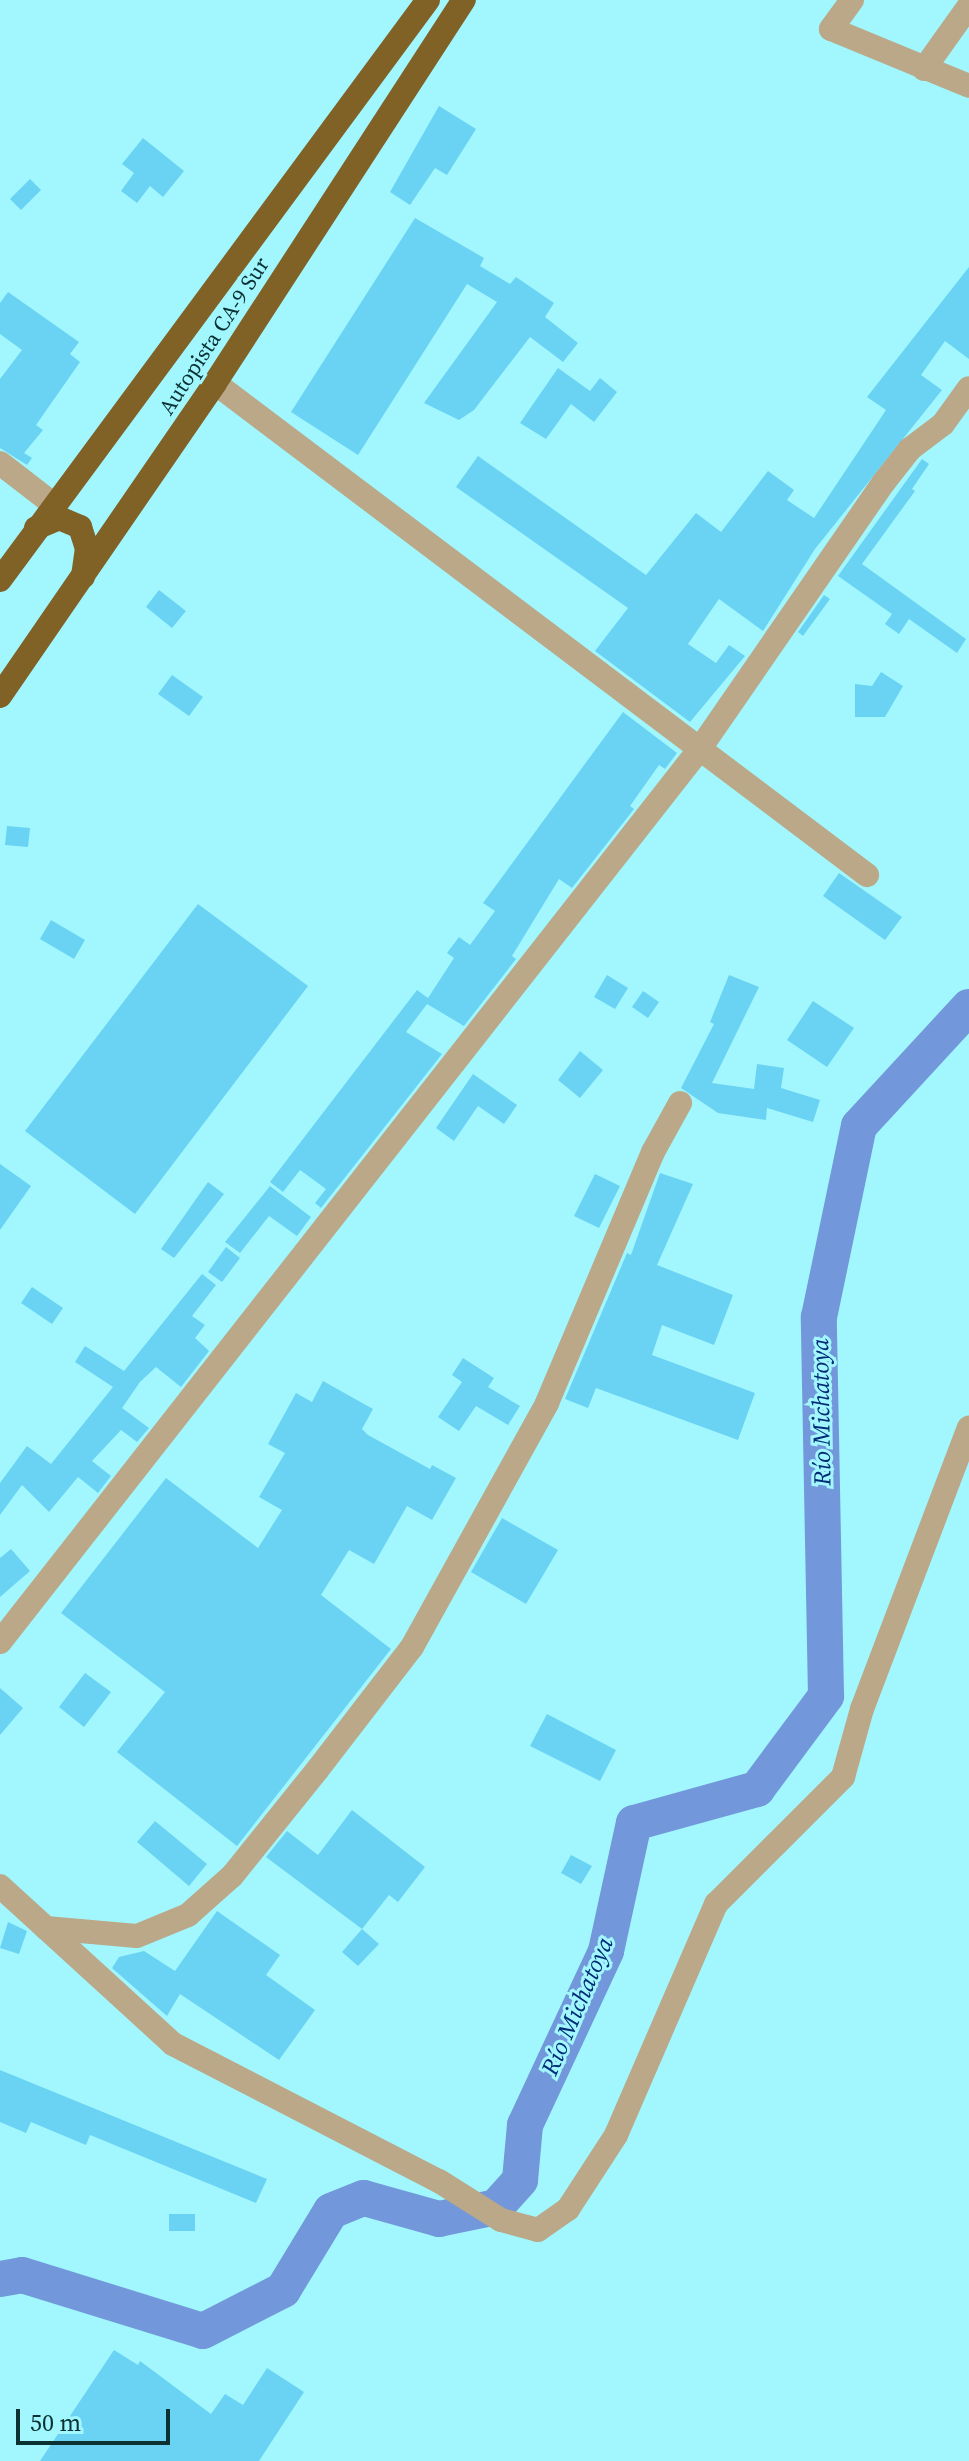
<!DOCTYPE html>
<html>
<head>
<meta charset="utf-8">
<style>
  body { margin:0 }
  #map { position:relative; width:969px; height:2461px; overflow:hidden; background:#a1f7fd; font-family:"Source Serif 4",serif }
  div>[style] { position:absolute }
  .river>* { height:36px; margin:-18px; padding:0 18px; transform-origin:18px; border-radius:18px; background:#7297da }
  .building>* { inset:0; background:#6ad3f4 }
  .street>* { height:24px; margin:-12px; padding:0 12px; transform-origin:12px; border-radius:12px; background:#baa888 }
  .highway>* { height:24px; margin:-12px; padding:0 12px; transform-origin:12px; border-radius:12px; background:#806126 }
  span { translate:-50% -50%; white-space:nowrap; text-align:center; line-height:1.15; -webkit-text-stroke:6px #a1f7fd; paint-order:stroke }
  .street-label { font-size:22px; color:#0b3133 }
  .water-label { font-size:24px; color:#022b77; font-style:italic }
  .scale { position:absolute; left:16px; top:2409px; width:154px; height:36px; box-sizing:border-box; border:4px solid #0b3133; border-top:0; padding-left:10px; font-size:24px; line-height:28px; white-space:nowrap; color:#0b3133; -webkit-text-stroke:6px #a1f7fd; paint-order:stroke }
</style>
</head>
<body>
<div id="map">
  <div class="river">
    <i style="left:0;top:2279px;width:22px;rotate:-10deg"></i>
    <i style="left:22px;top:2275px;width:189px;rotate:17.2deg"></i>
    <i style="left:203px;top:2331px;width:90px;rotate:-27.1deg"></i>
    <i style="left:283px;top:2290px;width:92px;rotate:-58.7deg"></i>
    <i style="left:331px;top:2211px;width:35px;rotate:-22deg"></i>
    <i style="left:364px;top:2198px;width:78px;rotate:15.6deg"></i>
    <i style="left:439px;top:2219px;width:58px;rotate:-11.9deg"></i>
    <i style="left:496px;top:2207px;width:36px;rotate:-48deg"></i>
    <i style="left:520px;top:2180px;width:55px;rotate:-84.8deg"></i>
    <i style="left:525px;top:2125px;width:192px;rotate:-65deg"></i>
    <i style="left:606px;top:1951px;width:131px;rotate:-77.7deg"></i>
    <i style="left:634px;top:1823px;width:128px;rotate:-15.5deg"></i>
    <i style="left:757px;top:1789px;width:116px;rotate:-53.4deg"></i>
    <i style="left:826px;top:1696px;width:379px;rotate:-91.1deg"></i>
    <i style="left:819px;top:1317px;width:195px;rotate:-78.2deg"></i>
    <i style="left:859px;top:1126px;width:162px;rotate:-47.3deg"></i>
  </div>
  <div class="building">
    <i style="clip-path:polygon(439px 106px,476px 129px,447px 175px,435px 168px,410px 205px,390px 192px)"></i>
    <i style="clip-path:polygon(143px 138px,184px 171px,163px 197px,150px 186px,137px 203px,121px 191px,134px 173px,122px 164px)"></i>
    <i style="clip-path:polygon(30px 179px,41px 190px,21px 210px,10px 199px)"></i>
    <i style="clip-path:polygon(415px 218px,484px 258px,480px 266px,510px 284px,516px 277px,554px 303px,545px 317px,578px 343px,563px 362px,530px 337px,474px 410px,459px 420px,424px 403px,497px 302px,467px 284px,358px 455px,291px 412px)"></i>
    <i style="clip-path:polygon(969px 267px,969px 359px,945px 341px,921px 375px,942px 390px,815px 549px,763px 631px,719px 599px,688px 644px,716px 663px,729px 645px,745px 656px,690px 722px,595px 651px,628px 608px,456px 487px,478px 456px,646px 575px,696px 513px,721px 532px,768px 471px,794px 490px,787px 500px,814px 518px,886px 410px,867px 397px)"></i>
    <i style="clip-path:polygon(8px 292px,79px 342px,70px 354px,80px 362px,36px 425px,43px 430px,24px 453px,32px 458px,27px 465px,0 448px,0 379px,22px 350px,0 334px,0 303px)"></i>
    <i style="clip-path:polygon(558px 368px,590px 391px,600px 378px,617px 392px,594px 422px,571px 404px,546px 439px,520px 423px)"></i>
    <i style="clip-path:polygon(922px 459px,929px 464px,912px 489px,915px 491px,862px 564px,966px 639px,957px 653px,909px 619px,899px 634px,885px 624px,892px 614px,838px 576px)"></i>
    <i style="clip-path:polygon(159px 590px,186px 611px,172px 628px,146px 607px)"></i>
    <i style="clip-path:polygon(824px 595px,830px 599px,803px 636px,798px 632px)"></i>
    <i style="clip-path:polygon(881px 672px,903px 686px,892px 705px,885px 717px,855px 717px,855px 684px,872px 686px)"></i>
    <i style="clip-path:polygon(172px 675px,203px 697px,189px 716px,158px 694px)"></i>
    <i style="clip-path:polygon(623px 712px,677px 753px,665px 769px,659px 765px,630px 806px,634px 809px,572px 888px,559px 879px,512px 956px,516px 959px,464px 1026px,427px 1004px,406px 1032px,442px 1054px,321px 1208px,315px 1203px,326px 1189px,300px 1170px,283px 1192px,270px 1182px,417px 990px,428px 998px,454px 958px,447px 953px,459px 937px,470px 945px,495px 911px,483px 903px)"></i>
    <i style="clip-path:polygon(7px 826px,30px 828px,28px 847px,5px 845px)"></i>
    <i style="clip-path:polygon(839px 873px,902px 917px,885px 940px,823px 896px)"></i>
    <i style="clip-path:polygon(198px 904px,308px 986px,135px 1214px,25px 1131px)"></i>
    <i style="clip-path:polygon(51px 920px,85px 940px,74px 959px,40px 939px)"></i>
    <i style="clip-path:polygon(607px 975px,628px 988px,615px 1009px,594px 997px)"></i>
    <i style="clip-path:polygon(729px 975px,759px 987px,712px 1083px,754px 1089px,757px 1064px,784px 1068px,781px 1088px,820px 1100px,813px 1122px,767px 1108px,766px 1120px,718px 1113px,681px 1088px,714px 1024px,710px 1022px)"></i>
    <i style="clip-path:polygon(643px 991px,659px 1002px,648px 1018px,632px 1007px)"></i>
    <i style="clip-path:polygon(813px 1001px,854px 1028px,827px 1067px,787px 1040px)"></i>
    <i style="clip-path:polygon(580px 1051px,603px 1070px,580px 1098px,558px 1080px)"></i>
    <i style="clip-path:polygon(473px 1074px,517px 1105px,504px 1124px,478px 1106px,454px 1141px,436px 1128px)"></i>
    <i style="clip-path:polygon(0 1164px,31px 1186px,0 1230px)"></i>
    <i style="clip-path:polygon(660px 1173px,693px 1184px,657px 1265px,733px 1295px,714px 1345px,662px 1325px,652px 1355px,755px 1393px,738px 1440px,596px 1388px,588px 1408px,565px 1399px,627px 1253px,631px 1255px)"></i>
    <i style="clip-path:polygon(595px 1174px,620px 1186px,599px 1228px,574px 1216px)"></i>
    <i style="clip-path:polygon(208px 1182px,224px 1194px,174px 1258px,161px 1249px)"></i>
    <i style="clip-path:polygon(270px 1186px,311px 1217px,297px 1236px,269px 1216px,240px 1253px,225px 1242px)"></i>
    <i style="clip-path:polygon(226px 1247px,240px 1258px,222px 1282px,208px 1272px)"></i>
    <i style="clip-path:polygon(202px 1274px,216px 1285px,192px 1316px,205px 1325px,195px 1338px,209px 1351px,181px 1387px,156px 1367px,140px 1382px,122px 1408px,149px 1428px,137px 1442px,121px 1430px,92px 1461px,111px 1476px,98px 1493px,78px 1477px,49px 1512px,22px 1485px,0 1515px,0 1483px,27px 1446px,51px 1464px,113px 1387px,75px 1362px,85px 1346px,124px 1371px)"></i>
    <i style="clip-path:polygon(32px 1287px,63px 1308px,52px 1324px,21px 1303px)"></i>
    <i style="clip-path:polygon(463px 1358px,494px 1378px,488px 1387px,520px 1406px,508px 1425px,476px 1406px,459px 1431px,438px 1417px,462px 1382px,452px 1375px)"></i>
    <i style="clip-path:polygon(323px 1381px,373px 1409px,362px 1429px,368px 1435px,430px 1469px,432px 1465px,456px 1478px,432px 1520px,407px 1506px,374px 1564px,349px 1550px,321px 1595px,391px 1649px,237px 1846px,117px 1752px,165px 1692px,61px 1613px,166px 1478px,258px 1548px,282px 1510px,259px 1497px,285px 1453px,268px 1444px,296px 1393px,312px 1402px)"></i>
    <i style="clip-path:polygon(502px 1518px,558px 1550px,526px 1604px,471px 1572px)"></i>
    <i style="clip-path:polygon(11px 1549px,30px 1571px,0 1597px,0 1558px)"></i>
    <i style="clip-path:polygon(85px 1673px,111px 1692px,84px 1727px,59px 1707px)"></i>
    <i style="clip-path:polygon(0 1688px,23px 1708px,0 1735px)"></i>
    <i style="clip-path:polygon(547px 1714px,616px 1750px,600px 1781px,530px 1746px)"></i>
    <i style="clip-path:polygon(352px 1810px,425px 1867px,398px 1902px,389px 1895px,362px 1929px,266px 1857px,287px 1831px,318px 1855px)"></i>
    <i style="clip-path:polygon(155px 1821px,207px 1864px,189px 1886px,137px 1842px)"></i>
    <i style="clip-path:polygon(571px 1855px,592px 1866px,581px 1884px,561px 1873px)"></i>
    <i style="clip-path:polygon(217px 1911px,280px 1955px,266px 1975px,315px 2010px,279px 2060px,180px 1994px,167px 2016px,112px 1968px,119px 1957px,144px 1951px,175px 1971px)"></i>
    <i style="clip-path:polygon(8px 1922px,27px 1931px,19px 1954px,0 1948px)"></i>
    <i style="clip-path:polygon(362px 1929px,379px 1944px,358px 1966px,342px 1952px)"></i>
    <i style="clip-path:polygon(0 2070px,267px 2179px,256px 2203px,90px 2135px,86px 2145px,31px 2122px,26px 2133px,0 2122px)"></i>
    <i style="clip-path:polygon(169px 2214px,195px 2214px,195px 2231px,169px 2231px)"></i>
    <i style="clip-path:polygon(114px 2350px,138px 2365px,140px 2361px,211px 2414px,225px 2394px,243px 2405px,267px 2368px,304px 2392px,259px 2461px,40px 2461px)"></i>
  </div>
  <div class="street">
    <i style="left:852px;top:0;width:36px;rotate:126deg"></i>
    <i style="left:831px;top:29px;width:149px;rotate:22.4deg"></i>
    <i style="left:924px;top:69px;width:77px;rotate:-54.5deg"></i>
    <i style="left:215px;top:383px;width:817px;rotate:37.04deg"></i>
    <i style="left:0;top:463px;width:67px;rotate:37.7deg"></i>
    <i style="left:0;top:1642px;width:1133px;rotate:-51.92deg"></i>
    <i style="left:699px;top:750px;width:326px;rotate:-55.4deg"></i>
    <i style="left:884px;top:482px;width:42px;rotate:-51.8deg"></i>
    <i style="left:910px;top:449px;width:41px;rotate:-37.1deg"></i>
    <i style="left:943px;top:424px;width:44px;rotate:-54.2deg"></i>
    <i style="left:0;top:1886px;width:234px;rotate:42.4deg"></i>
    <i style="left:173px;top:2044px;width:299px;rotate:27.3deg"></i>
    <i style="left:439px;top:2181px;width:73px;rotate:32.2deg"></i>
    <i style="left:501px;top:2220px;width:38px;rotate:15deg"></i>
    <i style="left:538px;top:2230px;width:37px;rotate:-35deg"></i>
    <i style="left:568px;top:2209px;width:88px;rotate:-57deg"></i>
    <i style="left:616px;top:2135px;width:252px;rotate:-66.6deg"></i>
    <i style="left:716px;top:1904px;width:180px;rotate:-45deg"></i>
    <i style="left:843px;top:1777px;width:71px;rotate:-74.4deg"></i>
    <i style="left:862px;top:1709px;width:301px;rotate:-69.2deg"></i>
    <i style="left:46px;top:1928px;width:91px;rotate:5deg"></i>
    <i style="left:137px;top:1936px;width:55px;rotate:-22.4deg"></i>
    <i style="left:188px;top:1915px;width:59px;rotate:-41.6deg"></i>
    <i style="left:232px;top:1876px;width:137px;rotate:-51.2deg"></i>
    <i style="left:318px;top:1769px;width:154px;rotate:-52.4deg"></i>
    <i style="left:412px;top:1647px;width:279px;rotate:-61deg"></i>
    <i style="left:547px;top:1403px;width:272px;rotate:-67.1deg"></i>
    <i style="left:653px;top:1152px;width:56px;rotate:-61.1deg"></i>
  </div>
  <div class="highway">
    <i style="left:36px;top:528px;width:25px;rotate:-23deg"></i>
    <i style="left:59px;top:518px;width:23px;rotate:23deg"></i>
    <i style="left:80px;top:527px;width:22px;rotate:72deg"></i>
    <i style="left:87px;top:548px;width:29px;rotate:98deg"></i>
    <i style="left:0;top:580px;width:721px;rotate:-53.58deg"></i>
    <i style="left:0;top:696px;width:380px;rotate:-55.5deg"></i>
    <i style="left:215px;top:383px;width:457px;rotate:-57deg"></i>
  </div>
  <div class="street-label">
    <span style="left:214px;top:336px;rotate:-57deg">Autopista CA-9 Sur</span>
  </div>
  <div class="water-label">
    <span style="left:821px;top:1412px;rotate:-91deg">Río Michatoya</span>
    <span style="left:577px;top:2006px;rotate:-67deg">Río Michatoya</span>
  </div>
  <div class="scale">50 m</div>
</div>
</body>
</html>
